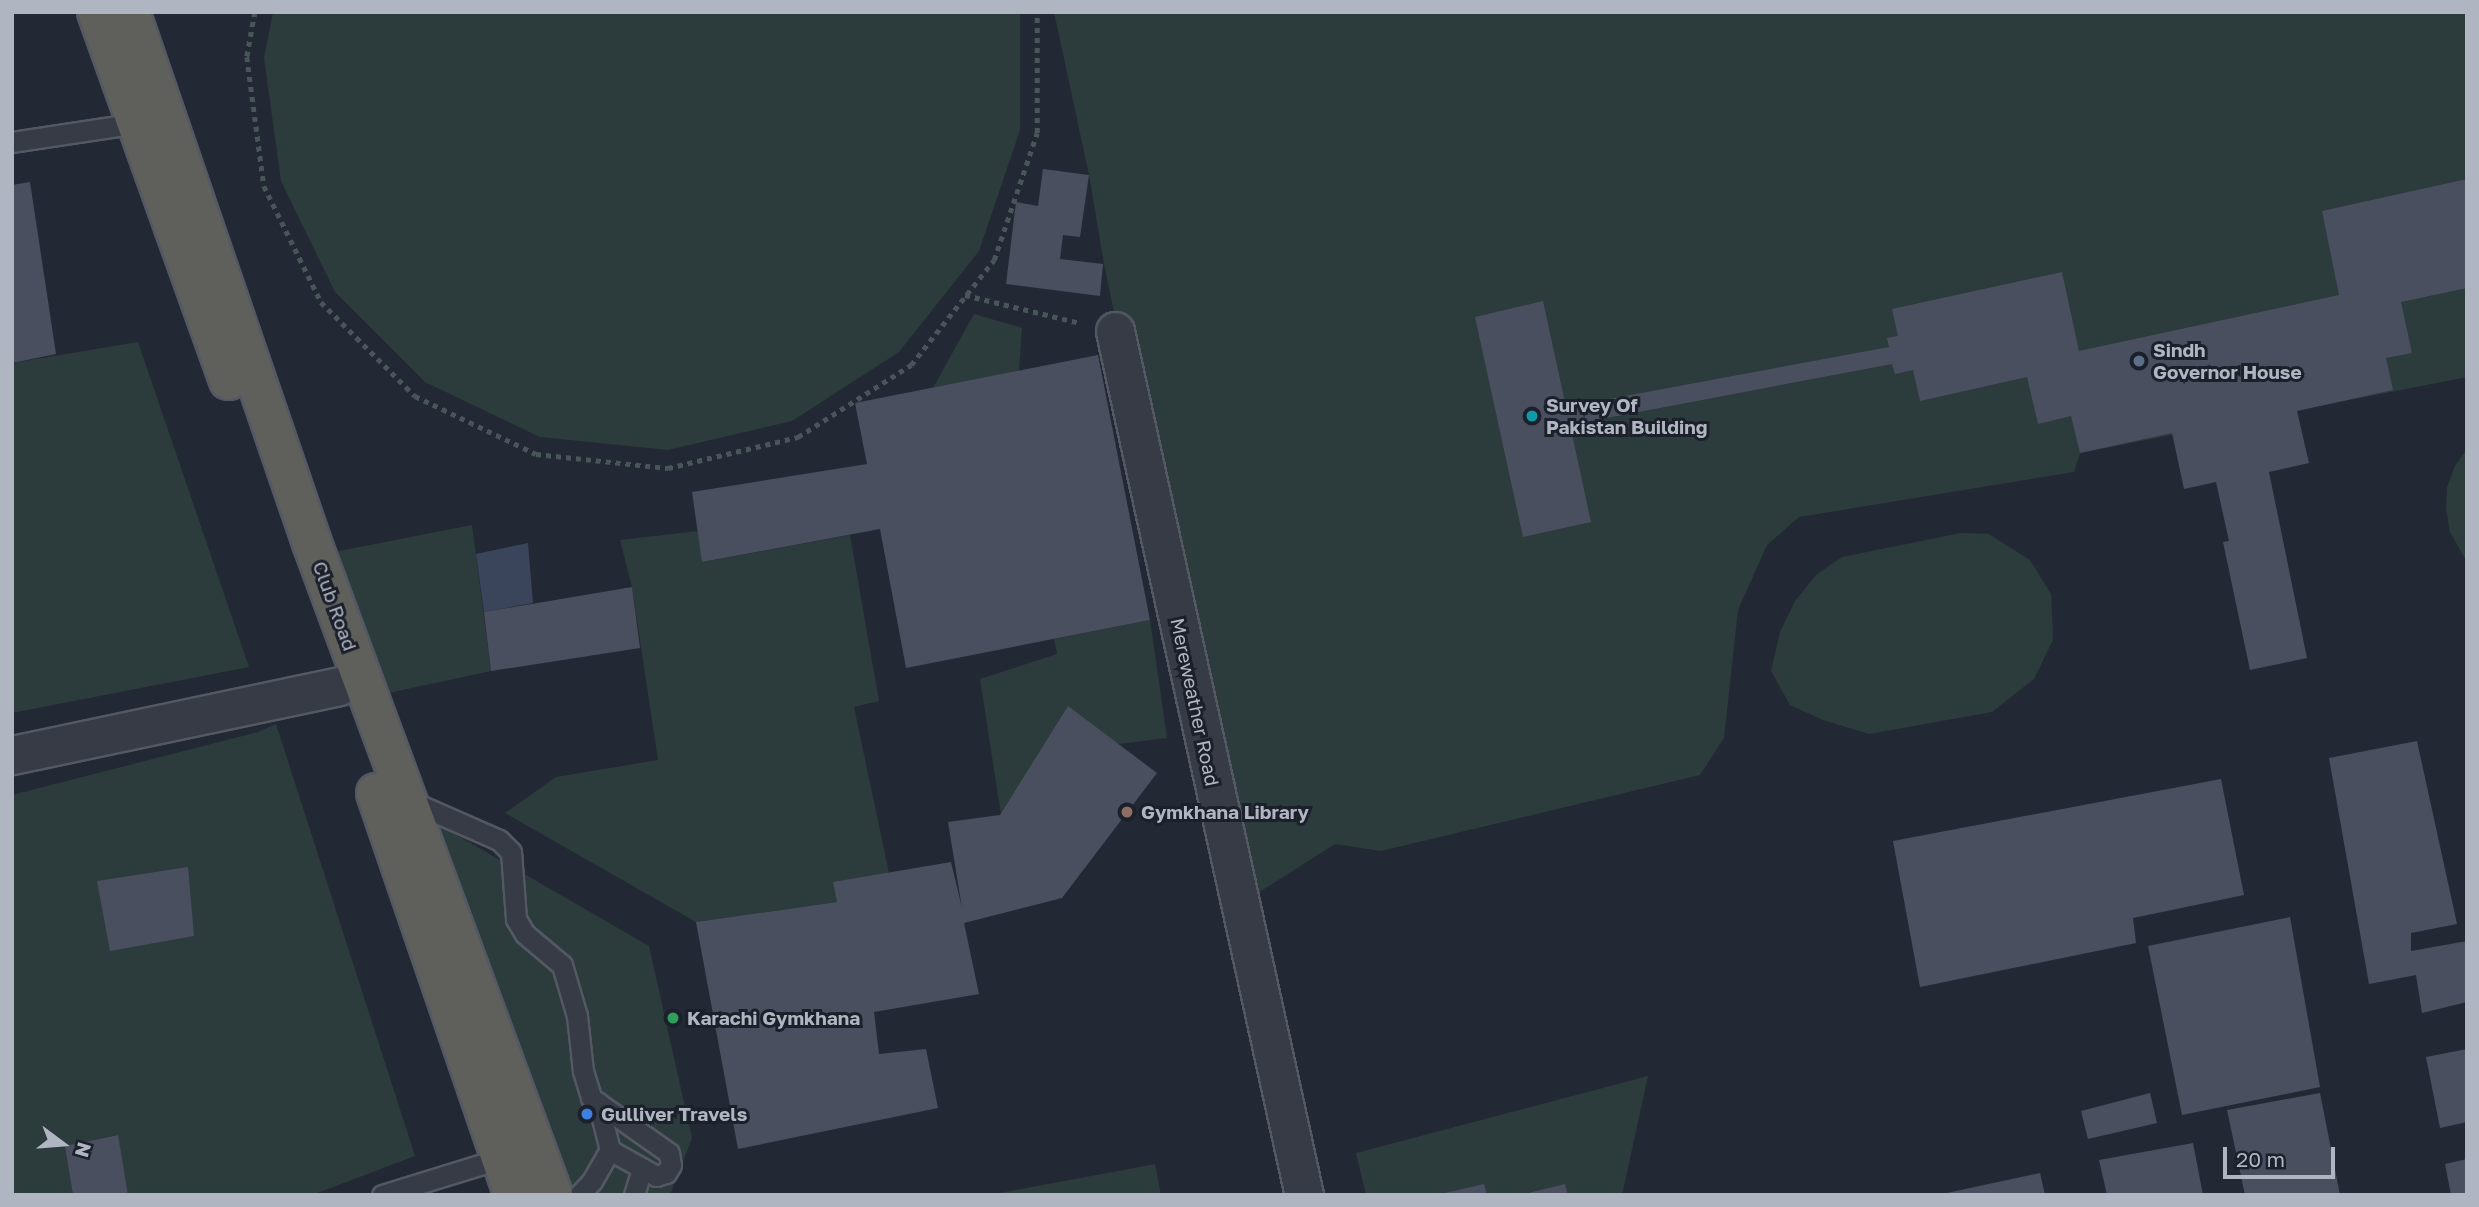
<!DOCTYPE html>
<html>
<head>
<meta charset="utf-8">
<style>
  body { margin:0 }
  #map { position:relative; width:2479px; height:1207px; overflow:hidden; background:#232934; font-family:"Golos Text",sans-serif }
  div>[style] { position:absolute }
  .green>* { inset:0; background:#2c3b3c }
  .water>* { inset:0; background:#3a455c }
  .building>* { inset:0; background:#494f5e }
  .path>* { height:4.5px; margin-top:-2.25px; transform-origin:0; background:repeating-linear-gradient(90deg,#48565a 0 5px,transparent 0 10px) }
  .roads { filter:drop-shadow(2px 0 #535863) drop-shadow(-2px 0 #535863) drop-shadow(0 2px #535863) drop-shadow(0 -2px #535863) }
  .service>* { height:19px; margin:-9.5px; padding:0 9.5px; transform-origin:9.5px; border-radius:9.5px; background:#363b45 }
  .minor>* { height:37px; margin:-18.5px; padding:0 18.5px; transform-origin:18.5px; border-radius:18.5px; background:#363b45 }
  .trunk>* { height:38px; margin:-19px; padding:0 19px; transform-origin:19px; border-radius:19px; background:#5f5f5c }
  .dots>* { width:19px; height:19px; translate:-50% -50%; box-sizing:border-box; border:4px solid #1b202a; border-radius:50% }
  span { translate:-50% -50%; white-space:nowrap; text-align:center; line-height:1.15; -webkit-text-stroke:6px #1b202a; paint-order:stroke }
  .poi-label { font-size:19px; color:#b0b5c2; font-weight:700 }
  .left { translate:0 -50%; text-align:left }
  .street-label { font-size:19px; color:#b0b5c2 }
  .frame { position:absolute; inset:0; border:14px solid #b0b5c2; pointer-events:none }
  .north { position:absolute; left:28px; top:1109px; width:70px; height:70px; -webkit-text-stroke:5px #1b202a; paint-order:stroke; rotate:106deg; font-size:19px; font-weight:700; line-height:28px; text-align:center; color:#b0b5c2 }
  .north::after { content:''; display:block; margin:auto; width:24px; height:32px; background:#b0b5c2; clip-path:polygon(50% 0,100% 100%,50% 72%,0 100%) }
  .scale { position:absolute; left:2223px; top:1147px; width:112px; height:32px; box-sizing:border-box; border:4px solid #b0b5c2; border-top:0; padding-left:9px; font-size:21px; line-height:24px; white-space:nowrap; color:#b0b5c2; -webkit-text-stroke:5px #1b202a; paint-order:stroke }
</style>
</head>
<body>
<div id="map">
  <div class="green">
    <i style="clip-path:polygon(273px 12px,1020px 12px,1020px 130px,979px 251px,899px 352px,792px 421px,668px 450px,540px 437px,425px 382px,335px 292px,281px 181px,264px 58px)"></i>
    <i style="clip-path:polygon(1054px 12px,2467px 12px,2467px 377px,2080px 453px,2074px 472px,1799px 517px,1767px 545px,1738px 610px,1724px 738px,1700px 775px,1381px 851px,1335px 844px,1239px 905px,1104px 264px,1089px 175px)"></i>
    <i style="clip-path:polygon(974px 314px,1022px 328px,1019px 371px,933px 388px)"></i>
    <i style="clip-path:polygon(138px 342px,249px 667px,12px 713px,12px 363px)"></i>
    <i style="clip-path:polygon(2467px 449px,2467px 562px,2450px 532px,2446px 509px,2447px 487px,2455px 466px)"></i>
    <i style="clip-path:polygon(472px 525px,491px 671px,384px 694px,334px 552px)"></i>
    <i style="clip-path:polygon(698px 531px,703px 562px,850px 535px,879px 701px,854px 707px,889px 873px,837px 902px,696px 922px,505px 813px,556px 777px,658px 760px,632px 587px,620px 540px)"></i>
    <i style="clip-path:polygon(1961px 533px,1989px 534px,2030px 560px,2051px 594px,2053px 640px,2034px 679px,1992px 712px,1869px 734px,1823px 720px,1790px 705px,1771px 671px,1780px 632px,1795px 601px,1816px 575px,1842px 557px)"></i>
    <i style="clip-path:polygon(1150px 620px,1167px 738px,1118px 744px,1001px 815px,980px 679px,1057px 654px,1054px 639px)"></i>
    <i style="clip-path:polygon(276px 724px,415px 1156px,312px 1195px,128px 1195px,117px 1135px,66px 1146px,73px 1195px,12px 1195px,12px 795px,258px 732px)"></i>
    <i style="clip-path:polygon(429px 819px,649px 946px,692px 1138px,670px 1195px,564px 1195px)"></i>
    <i style="clip-path:polygon(1648px 1076px,1622px 1195px,1366px 1195px,1356px 1153px)"></i>
    <i style="clip-path:polygon(1155px 1164px,1161px 1195px,989px 1195px)"></i>
  </div>
  <div class="water">
    <i style="clip-path:polygon(528px 543px,533px 603px,484px 612px,476px 554px)"></i>
  </div>
  <div class="building">
    <i style="clip-path:polygon(1043px 169px,1089px 175px,1080px 237px,1063px 235px,1060px 259px,1103px 264px,1100px 296px,1006px 284px,1016px 202px,1038px 206px)"></i>
    <i style="clip-path:polygon(2467px 179px,2467px 288px,2401px 302px,2412px 353px,2386px 358px,2393px 390px,2297px 411px,2309px 463px,2269px 472px,2307px 658px,2250px 670px,2223px 542px,2229px 541px,2216px 482px,2184px 489px,2172px 433px,2080px 453px,2071px 416px,2038px 424px,2027px 377px,1920px 401px,1913px 370px,1895px 374px,1892px 364px,1570px 425px,1591px 522px,1523px 537px,1475px 317px,1543px 301px,1566px 407px,1889px 347px,1887px 338px,1898px 336px,1892px 309px,2062px 272px,2079px 351px,2339px 295px,2322px 211px)"></i>
    <i style="clip-path:polygon(30px 182px,56px 354px,12px 363px,12px 185px)"></i>
    <i style="clip-path:polygon(1098px 355px,1150px 620px,906px 668px,880px 529px,702px 562px,692px 492px,867px 464px,855px 403px)"></i>
    <i style="clip-path:polygon(632px 587px,640px 648px,491px 671px,484px 612px)"></i>
    <i style="clip-path:polygon(1068px 706px,1157px 773px,1062px 898px,964px 923px,979px 994px,874px 1012px,879px 1054px,926px 1049px,938px 1108px,738px 1149px,696px 922px,837px 902px,833px 882px,951px 862px,962px 908px,948px 822px,1000px 815px)"></i>
    <i style="clip-path:polygon(2417px 741px,2457px 924px,2411px 933px,2411px 951px,2467px 941px,2467px 1002px,2422px 1013px,2416px 975px,2369px 984px,2329px 758px)"></i>
    <i style="clip-path:polygon(2221px 779px,2244px 895px,2133px 918px,2136px 943px,1920px 987px,1893px 841px)"></i>
    <i style="clip-path:polygon(188px 867px,194px 936px,110px 951px,97px 881px)"></i>
    <i style="clip-path:polygon(2290px 917px,2320px 1087px,2182px 1115px,2148px 946px)"></i>
    <i style="clip-path:polygon(2467px 1049px,2467px 1122px,2440px 1128px,2426px 1057px)"></i>
    <i style="clip-path:polygon(2150px 1093px,2157px 1123px,2088px 1139px,2081px 1111px)"></i>
    <i style="clip-path:polygon(2320px 1093px,2340px 1195px,2245px 1195px,2227px 1110px)"></i>
    <i style="clip-path:polygon(118px 1135px,128px 1195px,73px 1195px,65px 1146px)"></i>
    <i style="clip-path:polygon(2193px 1143px,2203px 1195px,2107px 1195px,2099px 1160px)"></i>
    <i style="clip-path:polygon(2467px 1159px,2467px 1195px,2451px 1195px,2445px 1164px)"></i>
    <i style="clip-path:polygon(2040px 1173px,2045px 1195px,1942px 1195px,1942px 1194px)"></i>
    <i style="clip-path:polygon(1484px 1184px,1487px 1195px,1442px 1195px,1441px 1194px)"></i>
    <i style="clip-path:polygon(1565px 1184px,1568px 1195px,1524px 1195px,1524px 1194px)"></i>
  </div>
  <div class="path">
    <i style="left:255px;top:12px;width:46px;rotate:100.1deg"></i>
    <i style="left:247px;top:57px;width:130px;rotate:82.5deg"></i>
    <i style="left:264px;top:186px;width:129px;rotate:63.8deg"></i>
    <i style="left:321px;top:302px;width:133px;rotate:45deg"></i>
    <i style="left:415px;top:396px;width:134px;rotate:25.6deg"></i>
    <i style="left:536px;top:454px;width:133px;rotate:6.1deg"></i>
    <i style="left:668px;top:468px;width:134px;rotate:-13.4deg"></i>
    <i style="left:798px;top:437px;width:134px;rotate:-32.5deg"></i>
    <i style="left:911px;top:365px;width:134px;rotate:-51.7deg"></i>
    <i style="left:994px;top:260px;width:134px;rotate:-71.3deg"></i>
    <i style="left:1037px;top:133px;width:121px;rotate:-90deg"></i>
    <i style="left:965px;top:295px;width:118px;rotate:13.7deg"></i>
  </div>
  <div class="roads">
    <div class="service">
      <i style="left:12px;top:142px;width:126px;rotate:-8.6deg"></i>
      <i style="left:410px;top:801px;width:97px;rotate:23.7deg"></i>
      <i style="left:499px;top:840px;width:17px;rotate:45deg"></i>
      <i style="left:511px;top:852px;width:67px;rotate:85.7deg"></i>
      <i style="left:516px;top:919px;width:17px;rotate:59deg"></i>
      <i style="left:525px;top:934px;width:48px;rotate:40deg"></i>
      <i style="left:562px;top:965px;width:53px;rotate:73.6deg"></i>
      <i style="left:577px;top:1016px;width:55px;rotate:83.8deg"></i>
      <i style="left:583px;top:1071px;width:28px;rotate:73deg"></i>
      <i style="left:591px;top:1098px;width:95px;rotate:35.2deg"></i>
      <i style="left:669px;top:1153px;width:12px;rotate:81deg"></i>
      <i style="left:671px;top:1165px;width:9px;rotate:122deg"></i>
      <i style="left:666px;top:1173px;width:10px;rotate:163deg"></i>
      <i style="left:656px;top:1176px;width:53px;rotate:-150.5deg"></i>
      <i style="left:610px;top:1150px;width:49px;rotate:-104.3deg"></i>
      <i style="left:382px;top:1195px;width:126px;rotate:-17.1deg"></i>
      <i style="left:579px;top:1195px;width:19px;rotate:-47deg"></i>
      <i style="left:592px;top:1181px;width:36px;rotate:-60deg"></i>
      <i style="left:634px;top:1195px;width:28px;rotate:-73deg"></i>
    </div>
    <div class="minor">
      <i style="left:1115px;top:331px;width:884px;rotate:77.66deg"></i>
      <i style="left:12px;top:755px;width:334px;rotate:-11.9deg"></i>
    </div>
    <div class="trunk">
      <i style="left:97px;top:12px;width:391px;rotate:70.3deg"></i>
      <i style="left:130px;top:12px;width:561px;rotate:71.08deg"></i>
      <i style="left:312px;top:543px;width:695px;rotate:69.71deg"></i>
      <i style="left:376px;top:793px;width:425px;rotate:71.1deg"></i>
    </div>
  </div>
  <div class="dots">
    <i style="left:2139px;top:361px;background:#5c6f8a"></i>
    <i style="left:1532px;top:416px;background:#0f9aa8"></i>
    <i style="left:1127px;top:812px;background:#8d6e63"></i>
    <i style="left:673px;top:1018px;background:#2e9e5b"></i>
    <i style="left:587px;top:1114px;background:#3f7fe0"></i>
  </div>
  <div class="poi-label">
    <span class="left" style="left:2153px;top:361px">Sindh<br>Governor House</span>
    <span class="left" style="left:1546px;top:416px">Survey Of<br>Pakistan Building</span>
    <span class="left" style="left:1141px;top:812px">Gymkhana Library</span>
    <span class="left" style="left:687px;top:1018px">Karachi Gymkhana</span>
    <span class="left" style="left:601px;top:1114px">Gulliver Travels</span>
  </div>
  <div class="street-label">
    <span style="left:335px;top:606px;rotate:70deg">Club Road</span>
    <span style="left:1195px;top:702px;rotate:78deg">Mereweather Road</span>
  </div>
  <div class="frame"></div>
  <div class="north">N</div>
  <div class="scale">20 m</div>
</div>
</body>
</html>
